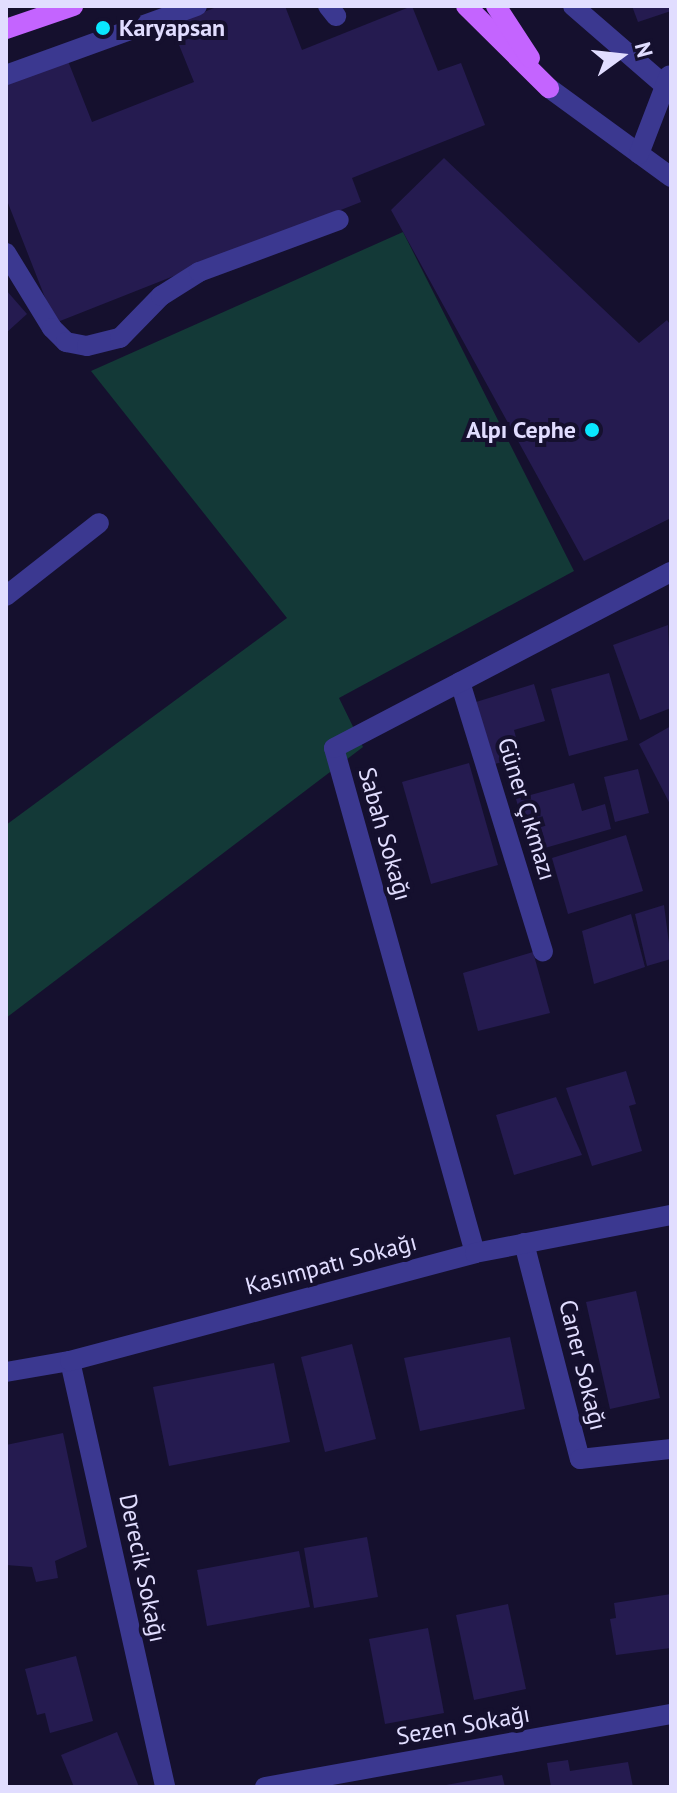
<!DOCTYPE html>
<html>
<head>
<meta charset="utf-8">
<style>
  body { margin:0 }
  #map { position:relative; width:677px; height:1793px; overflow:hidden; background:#15102e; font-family:"PT Sans",sans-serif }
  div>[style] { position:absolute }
  .green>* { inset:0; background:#133937 }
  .building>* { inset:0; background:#251b50 }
  .minor>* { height:20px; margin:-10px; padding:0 10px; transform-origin:10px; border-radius:10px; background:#3b3890 }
  .major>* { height:20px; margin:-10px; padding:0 10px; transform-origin:10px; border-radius:10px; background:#c464ff }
  .dots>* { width:22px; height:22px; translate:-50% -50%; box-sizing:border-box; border:4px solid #15102e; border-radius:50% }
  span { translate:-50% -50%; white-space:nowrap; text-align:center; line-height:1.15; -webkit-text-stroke:8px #15102e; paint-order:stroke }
  .poi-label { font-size:24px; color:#e1ddff; font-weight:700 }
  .left { translate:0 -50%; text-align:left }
  .right { translate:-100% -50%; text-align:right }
  .street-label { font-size:24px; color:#e1ddff }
  .frame { position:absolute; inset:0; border:8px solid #e1ddff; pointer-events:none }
  .north { position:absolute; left:581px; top:16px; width:80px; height:80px; -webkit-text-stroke:6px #15102e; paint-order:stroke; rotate:75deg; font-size:22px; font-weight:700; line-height:32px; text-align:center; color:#e1ddff }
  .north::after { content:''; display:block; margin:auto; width:28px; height:36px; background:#e1ddff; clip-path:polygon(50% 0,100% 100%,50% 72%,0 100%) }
</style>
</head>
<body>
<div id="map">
  <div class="green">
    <i style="clip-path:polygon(403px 232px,574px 571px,339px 698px,363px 747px,6px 1018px,6px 825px,287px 618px,91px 371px)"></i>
  </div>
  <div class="building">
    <i style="clip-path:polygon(219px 6px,285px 6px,302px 50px,412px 6px,438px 71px,461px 63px,485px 125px,352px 178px,361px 202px,55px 323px,6px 198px,6px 85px,68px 61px,92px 122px,194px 82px,171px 25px)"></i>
    <i style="clip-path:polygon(632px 6px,671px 6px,671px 11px,638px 22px)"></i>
    <i style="clip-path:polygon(444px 158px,639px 343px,667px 320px,671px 326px,671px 518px,584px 561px,391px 210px)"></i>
    <i style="clip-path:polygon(6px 290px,27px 314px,6px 333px)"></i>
    <i style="clip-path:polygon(668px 625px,671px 708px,640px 720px,613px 645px)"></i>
    <i style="clip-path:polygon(609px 673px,628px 740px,569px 756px,551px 689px)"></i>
    <i style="clip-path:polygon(534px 684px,545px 721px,514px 730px,521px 756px,495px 764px,476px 702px)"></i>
    <i style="clip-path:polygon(671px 726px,671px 806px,639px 744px)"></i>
    <i style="clip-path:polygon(469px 763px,498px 865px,431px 884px,402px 782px)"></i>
    <i style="clip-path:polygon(638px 769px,649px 813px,615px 822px,604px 777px)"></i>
    <i style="clip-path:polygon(574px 783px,582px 811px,605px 804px,611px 829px,531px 852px,516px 799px)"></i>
    <i style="clip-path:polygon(626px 835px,643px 891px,568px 914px,552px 858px)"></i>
    <i style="clip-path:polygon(664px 905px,671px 959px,647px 966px,635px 914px)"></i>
    <i style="clip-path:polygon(631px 914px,645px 967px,594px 984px,582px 931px)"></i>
    <i style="clip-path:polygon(533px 952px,550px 1013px,478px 1031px,463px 973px)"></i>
    <i style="clip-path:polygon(626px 1071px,636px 1104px,629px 1106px,642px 1151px,592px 1166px,566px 1088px)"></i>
    <i style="clip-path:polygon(556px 1097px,582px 1155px,514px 1175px,496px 1115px)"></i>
    <i style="clip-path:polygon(636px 1291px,660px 1398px,610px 1409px,586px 1302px)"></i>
    <i style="clip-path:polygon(510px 1337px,525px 1409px,420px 1431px,404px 1358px)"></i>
    <i style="clip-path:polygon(352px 1344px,376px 1439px,325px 1452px,301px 1357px)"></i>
    <i style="clip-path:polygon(274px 1363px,290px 1442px,169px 1466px,153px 1387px)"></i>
    <i style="clip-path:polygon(63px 1433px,87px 1547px,55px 1561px,58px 1578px,36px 1582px,32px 1567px,6px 1565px,6px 1445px)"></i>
    <i style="clip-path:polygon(367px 1537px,378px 1597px,314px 1608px,304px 1548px)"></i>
    <i style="clip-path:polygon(299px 1551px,310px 1607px,207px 1626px,197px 1570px)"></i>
    <i style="clip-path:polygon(671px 1594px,671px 1648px,616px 1655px,610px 1619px,616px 1618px,614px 1603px)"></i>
    <i style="clip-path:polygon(508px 1604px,526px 1689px,474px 1700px,456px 1615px)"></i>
    <i style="clip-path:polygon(428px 1628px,444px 1713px,385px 1724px,369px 1639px)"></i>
    <i style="clip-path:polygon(76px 1656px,93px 1721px,50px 1733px,45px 1713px,37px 1715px,25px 1669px)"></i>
    <i style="clip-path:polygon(117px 1732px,139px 1787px,74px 1787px,61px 1755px)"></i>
    <i style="clip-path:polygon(568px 1760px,570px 1771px,628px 1762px,633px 1787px,551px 1787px,547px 1763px)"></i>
    <i style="clip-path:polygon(502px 1775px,505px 1787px,446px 1787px,446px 1785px)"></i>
  </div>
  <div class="minor">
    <i style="left:328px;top:6px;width:13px;rotate:51deg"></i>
    <i style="left:573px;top:6px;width:130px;rotate:40.9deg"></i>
    <i style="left:6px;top:75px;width:203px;rotate:-19.9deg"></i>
    <i style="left:549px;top:88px;width:151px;rotate:36.1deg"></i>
    <i style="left:639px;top:154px;width:84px;rotate:-69deg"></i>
    <i style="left:6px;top:253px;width:88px;rotate:58.5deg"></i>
    <i style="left:52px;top:328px;width:20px;rotate:45deg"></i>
    <i style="left:66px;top:342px;width:21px;rotate:11deg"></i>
    <i style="left:87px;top:346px;width:34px;rotate:-14deg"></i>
    <i style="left:120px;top:338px;width:59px;rotate:-45.7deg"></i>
    <i style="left:161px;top:296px;width:45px;rotate:-32.3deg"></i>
    <i style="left:199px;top:272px;width:149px;rotate:-20.4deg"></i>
    <i style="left:6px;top:596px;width:118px;rotate:-38.1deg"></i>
    <i style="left:460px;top:682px;width:282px;rotate:72.9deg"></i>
    <i style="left:524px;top:1243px;width:223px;rotate:75.5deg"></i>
    <i style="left:580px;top:1459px;width:92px;rotate:-6.3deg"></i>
    <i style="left:475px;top:1253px;width:524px;rotate:-105.6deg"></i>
    <i style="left:334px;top:748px;width:380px;rotate:-27.6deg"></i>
    <i style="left:70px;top:1361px;width:436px;rotate:77.4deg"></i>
    <i style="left:6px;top:1372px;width:65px;rotate:-9.8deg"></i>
    <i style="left:70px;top:1361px;width:419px;rotate:-14.9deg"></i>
    <i style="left:475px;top:1253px;width:200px;rotate:-11deg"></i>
    <i style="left:265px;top:1787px;width:413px;rotate:-10.2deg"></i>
  </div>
  <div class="major">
    <i style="left:466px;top:6px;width:117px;rotate:44.7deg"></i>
    <i style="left:496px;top:6px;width:62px;rotate:56.8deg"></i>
    <i style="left:6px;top:29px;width:71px;rotate:-18.9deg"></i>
  </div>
  <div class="dots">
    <i style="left:103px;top:28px;background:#09e7ff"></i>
    <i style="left:592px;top:430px;background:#09e7ff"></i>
  </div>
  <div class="poi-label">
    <span class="left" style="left:119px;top:28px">Karyapsan</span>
    <span class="right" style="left:576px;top:430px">Alpı Cephe</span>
  </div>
  <div class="street-label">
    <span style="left:527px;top:809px;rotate:73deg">Güner Çıkmazı</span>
    <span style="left:385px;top:834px;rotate:74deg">Sabah Sokağı</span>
    <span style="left:331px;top:1264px;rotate:-15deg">Kasımpatı Sokağı</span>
    <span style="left:583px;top:1365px;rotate:76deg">Caner Sokağı</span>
    <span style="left:143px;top:1568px;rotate:78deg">Derecik Sokağı</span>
    <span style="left:463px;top:1725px;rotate:-10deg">Sezen Sokağı</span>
  </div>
  <div class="frame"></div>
  <div class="north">N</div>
</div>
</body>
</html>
